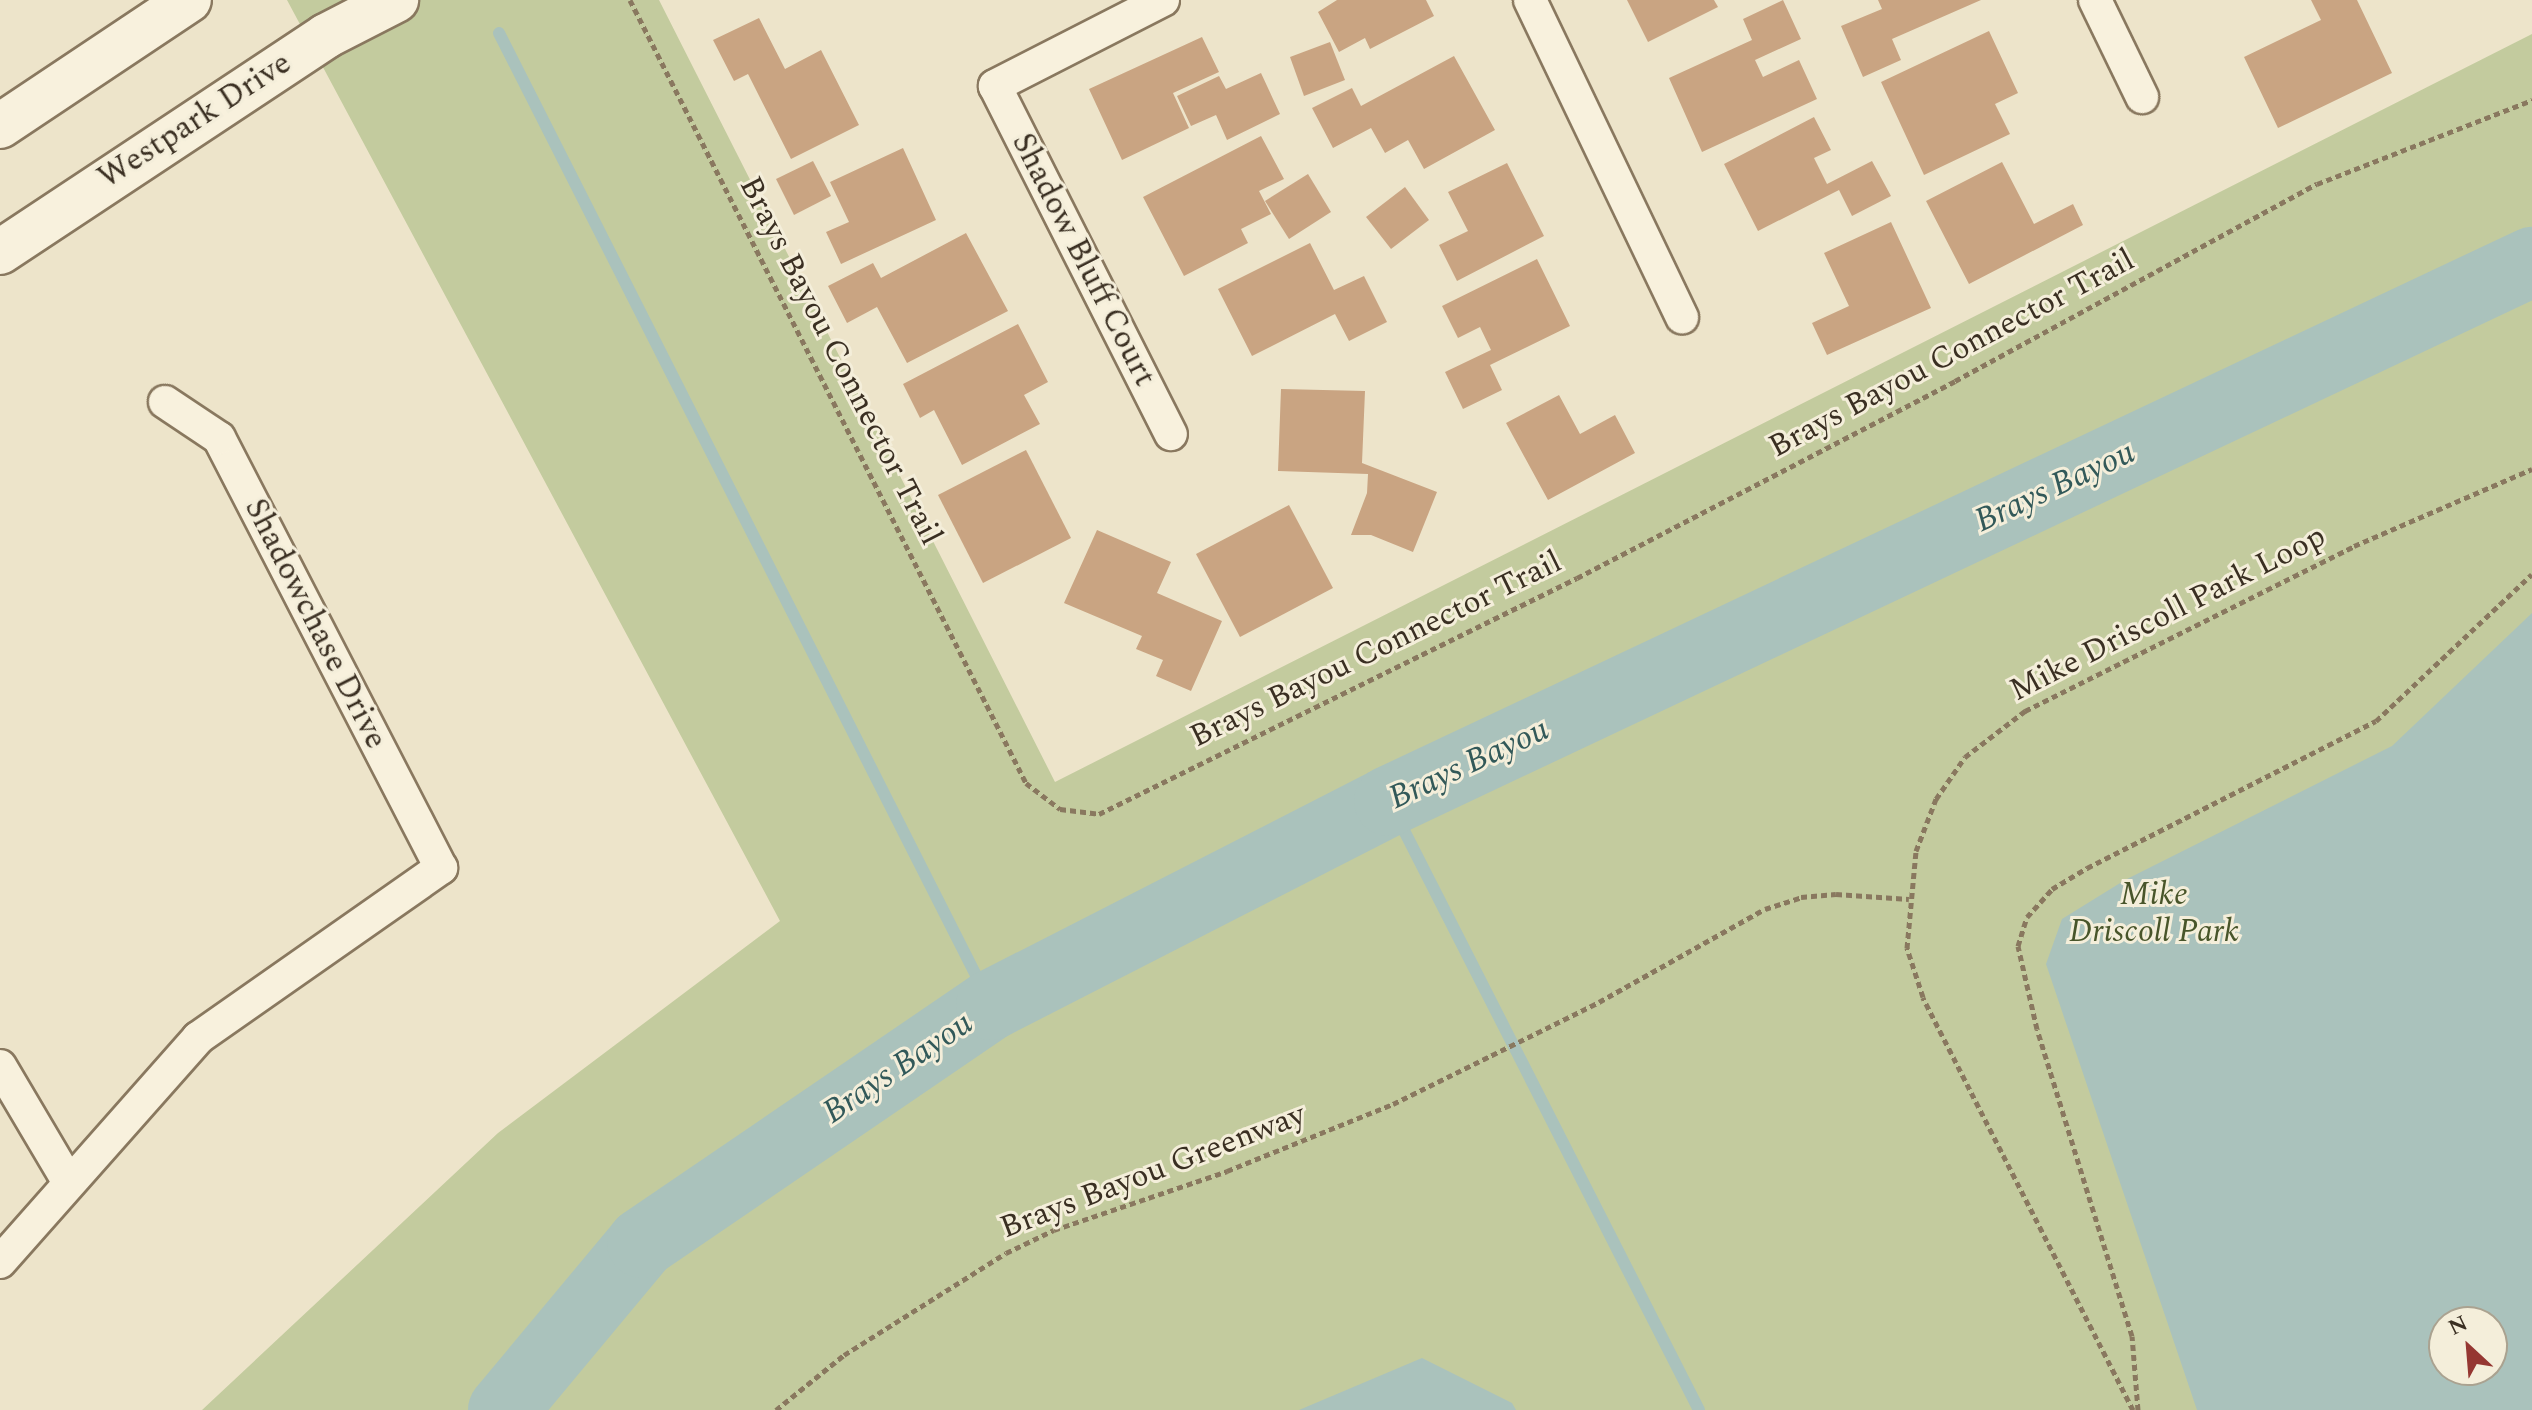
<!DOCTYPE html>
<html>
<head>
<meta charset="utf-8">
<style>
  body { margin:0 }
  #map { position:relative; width:2532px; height:1410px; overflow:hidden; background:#ede4ca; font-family:Spectral,serif }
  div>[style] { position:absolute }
  .green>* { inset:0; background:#c3cb9e }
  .water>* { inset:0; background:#aac2bc }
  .stream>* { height:12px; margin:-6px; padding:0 6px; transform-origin:6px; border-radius:6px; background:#aac2bc }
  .river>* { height:70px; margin:-35px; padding:0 35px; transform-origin:35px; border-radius:35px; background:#aac2bc }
  .building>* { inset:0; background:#c9a482 }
  .path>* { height:5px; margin-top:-2.5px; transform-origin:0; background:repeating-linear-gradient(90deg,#89785f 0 6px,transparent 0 10px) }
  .roads { filter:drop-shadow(2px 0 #89785f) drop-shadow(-2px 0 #89785f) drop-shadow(0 2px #89785f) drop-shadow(0 -2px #89785f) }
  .minor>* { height:32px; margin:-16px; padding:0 16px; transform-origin:16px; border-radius:16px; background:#f8f1dd }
  .secondary>* { height:44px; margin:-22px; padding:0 22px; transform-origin:22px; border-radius:22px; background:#f8f1dd }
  span { translate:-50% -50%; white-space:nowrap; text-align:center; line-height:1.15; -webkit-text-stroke:6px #f4eeda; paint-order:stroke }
  .street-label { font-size:32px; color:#3a2f22 }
  .park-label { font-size:32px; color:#48552a; font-style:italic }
  .water-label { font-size:34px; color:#325959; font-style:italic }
  .north { position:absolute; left:2428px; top:1306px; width:80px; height:80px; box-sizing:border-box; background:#f4eeda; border:2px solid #aaa290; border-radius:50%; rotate:334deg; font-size:22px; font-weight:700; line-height:32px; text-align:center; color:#3a2f22 }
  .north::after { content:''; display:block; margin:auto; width:28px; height:36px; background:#953732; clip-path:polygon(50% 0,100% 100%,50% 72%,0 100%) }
</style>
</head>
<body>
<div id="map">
  <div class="green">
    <i style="clip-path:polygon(evenodd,287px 0,659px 0,1055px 782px,2532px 34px,2532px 1410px,202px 1410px,498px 1133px,780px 921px,287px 0,2444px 1322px,2492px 1322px,2492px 1370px,2444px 1370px,2444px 1322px)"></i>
  </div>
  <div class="water">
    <i style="clip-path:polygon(evenodd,2532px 613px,2532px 1410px,2197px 1410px,2046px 964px,2062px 919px,2125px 880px,2392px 746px,2532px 613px,2492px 1322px,2492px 1370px,2444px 1370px,2444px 1322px,2492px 1322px)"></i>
    <i style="clip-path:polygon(1422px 1358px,1512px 1403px,1516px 1410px,1299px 1410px)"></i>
  </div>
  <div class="stream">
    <i style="left:499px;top:33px;width:1089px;rotate:63.15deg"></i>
    <i style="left:1389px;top:801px;width:683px;rotate:63.02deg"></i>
  </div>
  <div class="river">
    <i style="left:503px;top:1410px;width:217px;rotate:-50.2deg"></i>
    <i style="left:642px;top:1243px;width:422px;rotate:-34.3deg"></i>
    <i style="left:991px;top:1005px;width:447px;rotate:-27.1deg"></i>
    <i style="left:1389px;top:801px;width:1264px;rotate:-25.25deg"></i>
  </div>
  <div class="building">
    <i style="clip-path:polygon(1337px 0,1426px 0,1434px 16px,1370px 49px,1365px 38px,1339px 52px,1318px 12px)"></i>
    <i style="clip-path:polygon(1627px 0,1714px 0,1718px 7px,1648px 42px)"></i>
    <i style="clip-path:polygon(1783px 0,1801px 39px,1755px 60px,1763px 77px,1799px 60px,1817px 99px,1702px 152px,1669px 78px,1752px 40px,1743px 19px)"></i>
    <i style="clip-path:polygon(1878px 0,1981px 0,1892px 39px,1901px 60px,1863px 77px,1841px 26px,1882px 9px)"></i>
    <i style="clip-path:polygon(2311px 0,2357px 0,2392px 73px,2278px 128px,2244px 57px,2321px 20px)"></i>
    <i style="clip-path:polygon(759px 18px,785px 69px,821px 50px,859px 125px,791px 159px,748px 74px,734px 81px,713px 40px)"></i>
    <i style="clip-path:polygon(1989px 31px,2018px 93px,1995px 104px,2010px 134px,1924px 175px,1881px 82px)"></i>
    <i style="clip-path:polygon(1202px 37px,1219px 72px,1173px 93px,1189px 128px,1122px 160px,1089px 89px)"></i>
    <i style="clip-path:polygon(1330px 42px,1345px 80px,1304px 96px,1290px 57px)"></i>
    <i style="clip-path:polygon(1454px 56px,1495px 130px,1424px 169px,1408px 140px,1385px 153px,1371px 128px,1333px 148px,1312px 108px,1352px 88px,1361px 106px)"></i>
    <i style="clip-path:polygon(1261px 73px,1280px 114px,1227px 140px,1216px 115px,1191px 126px,1177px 96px,1219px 76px,1226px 89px)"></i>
    <i style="clip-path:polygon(1814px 117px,1831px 150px,1814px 158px,1827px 184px,1872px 161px,1891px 196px,1852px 216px,1839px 190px,1758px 231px,1724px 164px)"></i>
    <i style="clip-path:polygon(1261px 136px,1284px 179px,1259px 191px,1271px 214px,1241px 229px,1248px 243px,1184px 276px,1143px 197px)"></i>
    <i style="clip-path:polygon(903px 148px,936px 220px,841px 264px,826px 232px,849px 222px,830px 182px)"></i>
    <i style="clip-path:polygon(813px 161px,831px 196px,794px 215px,776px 179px)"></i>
    <i style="clip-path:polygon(2002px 162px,2034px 224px,2073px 204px,2083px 225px,1969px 284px,1926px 201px)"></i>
    <i style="clip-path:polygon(1507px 163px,1544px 236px,1457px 281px,1439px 245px,1468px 231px,1448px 192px)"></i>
    <i style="clip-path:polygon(1308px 174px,1331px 212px,1289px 239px,1265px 201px)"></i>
    <i style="clip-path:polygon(1405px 187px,1429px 220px,1391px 249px,1366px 217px)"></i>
    <i style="clip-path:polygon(1891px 222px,1931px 308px,1827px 355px,1812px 323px,1849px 306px,1824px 253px)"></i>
    <i style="clip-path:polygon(966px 233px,1008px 311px,907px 363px,877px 307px,847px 323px,828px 286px,873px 263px,881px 278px)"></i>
    <i style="clip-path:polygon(1310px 243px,1334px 290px,1364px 276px,1387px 322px,1349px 341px,1335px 314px,1252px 356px,1218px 289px)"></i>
    <i style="clip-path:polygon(1537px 259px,1570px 326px,1490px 365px,1502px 390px,1463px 409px,1445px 372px,1491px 350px,1480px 327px,1458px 338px,1442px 306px)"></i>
    <i style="clip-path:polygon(1018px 324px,1048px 382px,1024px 395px,1040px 424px,962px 465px,934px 410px,920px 418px,903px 384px)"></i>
    <i style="clip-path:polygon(1281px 389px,1365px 391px,1362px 463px,1437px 492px,1413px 552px,1371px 535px,1351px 535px,1367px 493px,1368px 474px,1278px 471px)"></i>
    <i style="clip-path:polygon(1559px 395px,1580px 434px,1615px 415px,1635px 453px,1548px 500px,1506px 423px)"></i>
    <i style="clip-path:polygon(1026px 450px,1071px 538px,983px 583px,938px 495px)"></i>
    <i style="clip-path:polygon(1289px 505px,1333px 588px,1240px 637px,1196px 554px)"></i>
    <i style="clip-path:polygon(1097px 530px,1171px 562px,1157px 593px,1222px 621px,1191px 691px,1156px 676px,1163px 660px,1136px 649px,1142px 636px,1064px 603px)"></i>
  </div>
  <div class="path">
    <i style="left:630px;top:0;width:877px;rotate:63.17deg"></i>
    <i style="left:1026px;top:783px;width:43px;rotate:37.4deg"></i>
    <i style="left:1060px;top:809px;width:39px;rotate:7deg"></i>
    <i style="left:1099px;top:814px;width:533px;rotate:-26.28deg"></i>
    <i style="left:1577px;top:578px;width:426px;rotate:-27.5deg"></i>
    <i style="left:1955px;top:381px;width:412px;rotate:-28.6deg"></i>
    <i style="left:2317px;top:184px;width:231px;rotate:-21.3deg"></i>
    <i style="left:776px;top:1410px;width:87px;rotate:-39deg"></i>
    <i style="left:844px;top:1355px;width:191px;rotate:-32.2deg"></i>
    <i style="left:1006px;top:1253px;width:53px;rotate:-25.6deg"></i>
    <i style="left:1054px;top:1230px;width:183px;rotate:-18.8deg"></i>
    <i style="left:1227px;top:1171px;width:179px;rotate:-22deg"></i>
    <i style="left:1393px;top:1104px;width:230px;rotate:-26.3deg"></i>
    <i style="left:1599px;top:1002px;width:190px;rotate:-29.3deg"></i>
    <i style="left:1765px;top:909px;width:38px;rotate:-18deg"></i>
    <i style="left:1801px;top:897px;width:35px;rotate:-5deg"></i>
    <i style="left:1836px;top:894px;width:73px;rotate:3.9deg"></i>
    <i style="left:2133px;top:1410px;width:463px;rotate:-117deg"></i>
    <i style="left:1923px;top:997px;width:52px;rotate:-108.1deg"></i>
    <i style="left:1907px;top:948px;width:97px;rotate:-84.7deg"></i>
    <i style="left:1916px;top:851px;width:56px;rotate:-69deg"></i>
    <i style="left:1936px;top:799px;width:51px;rotate:-55.4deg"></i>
    <i style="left:1965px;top:757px;width:76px;rotate:-37.5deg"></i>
    <i style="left:2025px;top:711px;width:368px;rotate:-26.6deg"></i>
    <i style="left:2354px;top:546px;width:194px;rotate:-23.4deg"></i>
    <i style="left:2138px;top:1410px;width:74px;rotate:-94.6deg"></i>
    <i style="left:2132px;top:1336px;width:321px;rotate:-107.2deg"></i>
    <i style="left:2037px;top:1029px;width:85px;rotate:-102.9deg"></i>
    <i style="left:2018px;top:946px;width:30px;rotate:-73deg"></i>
    <i style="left:2027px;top:917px;width:38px;rotate:-48deg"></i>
    <i style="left:2052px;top:889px;width:41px;rotate:-31deg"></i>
    <i style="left:2087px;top:868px;width:324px;rotate:-27deg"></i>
    <i style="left:2376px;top:721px;width:214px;rotate:-43.3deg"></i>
  </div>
  <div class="roads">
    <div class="minor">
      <i style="left:1163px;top:0;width:189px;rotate:152.9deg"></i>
      <i style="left:995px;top:86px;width:390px;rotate:63.2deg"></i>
      <i style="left:1530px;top:0;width:352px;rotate:64.4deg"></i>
      <i style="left:2095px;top:0;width:108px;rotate:64.1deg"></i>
      <i style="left:0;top:1066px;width:134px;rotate:59.4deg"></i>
      <i style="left:0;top:1262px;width:299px;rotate:-48.5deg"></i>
      <i style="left:198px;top:1038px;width:297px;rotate:-35deg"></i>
      <i style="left:441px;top:868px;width:484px;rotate:-117.3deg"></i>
      <i style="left:219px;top:438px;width:65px;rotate:-146.3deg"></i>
    </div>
    <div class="secondary">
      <i style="left:0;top:126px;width:227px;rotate:-33.7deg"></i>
      <i style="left:0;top:252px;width:391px;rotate:-33.5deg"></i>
      <i style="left:326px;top:36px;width:79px;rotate:-27.2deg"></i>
    </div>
  </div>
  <div class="street-label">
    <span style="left:195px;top:121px;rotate:-33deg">Westpark Drive</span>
    <span style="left:1083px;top:260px;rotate:63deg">Shadow Bluff Court</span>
    <span style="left:1952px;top:354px;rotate:-28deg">Brays Bayou Connector Trail</span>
    <span style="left:840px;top:361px;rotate:63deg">Brays Bayou Connector Trail</span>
    <span style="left:2168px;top:614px;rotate:-27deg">Mike Driscoll Park Loop</span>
    <span style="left:315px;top:624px;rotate:63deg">Shadowchase Drive</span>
    <span style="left:1376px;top:650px;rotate:-26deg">Brays Bayou Connector Trail</span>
    <span style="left:1153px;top:1172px;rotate:-21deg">Brays Bayou Greenway</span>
  </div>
  <div class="park-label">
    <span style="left:2154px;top:914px">Mike<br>Driscoll Park</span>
  </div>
  <div class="water-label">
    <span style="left:2055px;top:487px;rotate:-25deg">Brays Bayou</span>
    <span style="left:1469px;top:764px;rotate:-25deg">Brays Bayou</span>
    <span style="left:898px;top:1068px;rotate:-34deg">Brays Bayou</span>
  </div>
  <div class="north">N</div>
</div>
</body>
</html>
